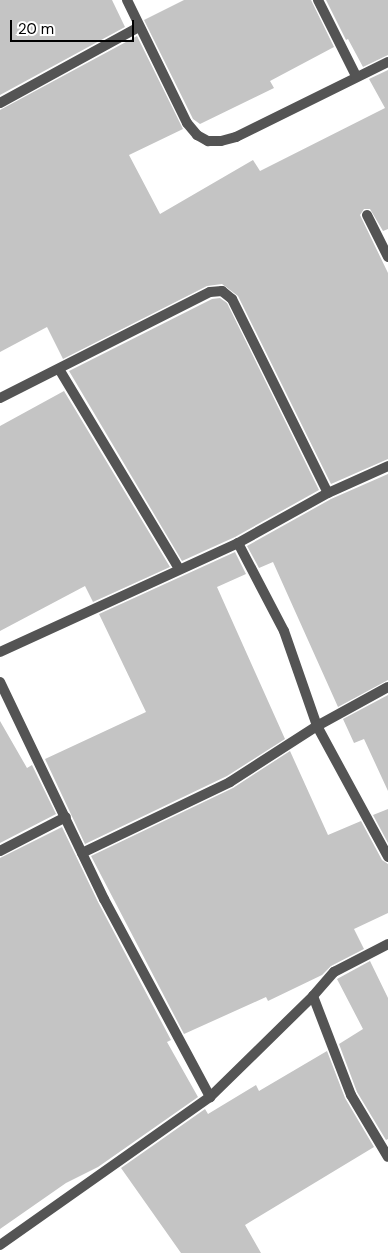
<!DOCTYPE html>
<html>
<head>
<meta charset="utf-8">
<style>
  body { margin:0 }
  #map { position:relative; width:388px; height:1253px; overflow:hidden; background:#fff; font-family:"DM Sans",sans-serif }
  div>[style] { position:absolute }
  .building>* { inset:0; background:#c4c4c4 }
  .street>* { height:10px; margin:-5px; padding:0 5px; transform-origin:5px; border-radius:5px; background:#545454 }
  span { translate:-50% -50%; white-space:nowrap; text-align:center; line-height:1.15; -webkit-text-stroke:4px #fff; paint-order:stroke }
  .scale { position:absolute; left:10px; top:20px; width:124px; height:22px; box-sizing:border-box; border:2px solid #000; border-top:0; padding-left:6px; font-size:15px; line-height:18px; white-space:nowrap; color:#000; -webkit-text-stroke:4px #fff; paint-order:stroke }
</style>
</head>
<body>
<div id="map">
  <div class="building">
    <i style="clip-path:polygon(0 0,112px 0,125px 27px,0 95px)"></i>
    <i style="clip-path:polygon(184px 0,311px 0,334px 47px,270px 81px,274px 88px,200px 124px,193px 119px,144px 20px)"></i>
    <i style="clip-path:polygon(326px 0,388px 0,388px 55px,363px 67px,348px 39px,346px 40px)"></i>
    <i style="clip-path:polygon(137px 36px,183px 129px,129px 155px,160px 214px,253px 160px,260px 171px,385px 108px,369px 79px,388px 70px,388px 229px,383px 231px,370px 209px,364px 209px,360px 215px,388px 273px,388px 459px,331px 484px,238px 296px,222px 284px,207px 286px,63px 359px,47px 327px,0 352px,0 110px)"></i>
    <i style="clip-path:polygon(220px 298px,227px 303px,319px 490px,235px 537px,182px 561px,69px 371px,212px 299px)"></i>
    <i style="clip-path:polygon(64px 391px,170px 567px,93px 602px,85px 586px,0 631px,0 426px)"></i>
    <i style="clip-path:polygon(388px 474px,388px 680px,338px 707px,273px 562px,259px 568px,247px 546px,331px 499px)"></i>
    <i style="clip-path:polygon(235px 552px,246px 574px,217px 587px,285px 739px,227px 776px,85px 844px,45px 759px,146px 712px,99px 614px)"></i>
    <i style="clip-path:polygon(388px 695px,388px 791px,364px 739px,354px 743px,343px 719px)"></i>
    <i style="clip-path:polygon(0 721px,27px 768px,32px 765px,56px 814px,0 843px)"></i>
    <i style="clip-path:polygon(290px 751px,328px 835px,361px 821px,382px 860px,388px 864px,388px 913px,354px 929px,364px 949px,331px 966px,322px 975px,268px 1001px,266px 997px,184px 1034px,91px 856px,233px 788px)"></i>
    <i style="clip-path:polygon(388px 809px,388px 843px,373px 815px)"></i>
    <i style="clip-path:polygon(62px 827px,98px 902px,171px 1040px,167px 1042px,198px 1097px,98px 1167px,66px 1183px,0 1229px,0 858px)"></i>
    <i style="clip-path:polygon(370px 961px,388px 998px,388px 1139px,386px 1140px,357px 1092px,339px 1044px,363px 1029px,337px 979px)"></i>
    <i style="clip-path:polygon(327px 1051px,345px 1098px,374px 1147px,245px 1225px,261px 1253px,181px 1253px,121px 1168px,205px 1109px,208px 1114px,256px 1085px,259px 1091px)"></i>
  </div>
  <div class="street">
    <i style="left:127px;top:0;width:137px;rotate:64deg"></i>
    <i style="left:187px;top:123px;width:16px;rotate:50deg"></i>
    <i style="left:197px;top:135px;width:13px;rotate:29deg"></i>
    <i style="left:208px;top:141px;width:13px"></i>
    <i style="left:221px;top:141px;width:16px;rotate:-15deg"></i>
    <i style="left:236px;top:137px;width:169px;rotate:-26.3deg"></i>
    <i style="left:318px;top:0;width:85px;rotate:63.4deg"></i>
    <i style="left:0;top:103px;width:158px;rotate:-28.7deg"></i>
    <i style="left:367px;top:215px;width:47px;rotate:63.4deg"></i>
    <i style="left:59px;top:369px;width:233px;rotate:59deg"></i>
    <i style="left:0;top:398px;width:235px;rotate:-26.8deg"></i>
    <i style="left:210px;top:292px;width:12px;rotate:-5deg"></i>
    <i style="left:222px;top:291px;width:13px;rotate:39deg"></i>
    <i style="left:232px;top:299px;width:216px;rotate:63.7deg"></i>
    <i style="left:238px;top:543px;width:99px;rotate:62.4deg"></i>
    <i style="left:284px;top:631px;width:101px;rotate:70.8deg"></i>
    <i style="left:317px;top:726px;width:149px;rotate:61.5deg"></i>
    <i style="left:0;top:652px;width:262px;rotate:-24.6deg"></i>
    <i style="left:238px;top:543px;width:103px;rotate:-29.1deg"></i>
    <i style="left:328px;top:493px;width:66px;rotate:-24.2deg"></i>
    <i style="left:0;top:682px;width:241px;rotate:64.4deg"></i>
    <i style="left:104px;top:899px;width:225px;rotate:61.8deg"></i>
    <i style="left:0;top:851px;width:74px;rotate:-27.3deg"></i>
    <i style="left:82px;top:853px;width:164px;rotate:-25.6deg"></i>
    <i style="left:230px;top:782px;width:103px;rotate:-32.8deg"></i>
    <i style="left:317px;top:726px;width:81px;rotate:-28.8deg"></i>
    <i style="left:313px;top:996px;width:106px;rotate:69deg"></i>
    <i style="left:351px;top:1095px;width:72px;rotate:59.2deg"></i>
    <i style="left:0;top:1245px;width:257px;rotate:-35.2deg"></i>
    <i style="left:210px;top:1097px;width:144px;rotate:-44.4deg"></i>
    <i style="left:313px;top:996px;width:32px;rotate:-49deg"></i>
    <i style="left:334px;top:972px;width:61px;rotate:-27.4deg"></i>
  </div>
  <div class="scale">20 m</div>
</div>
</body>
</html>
